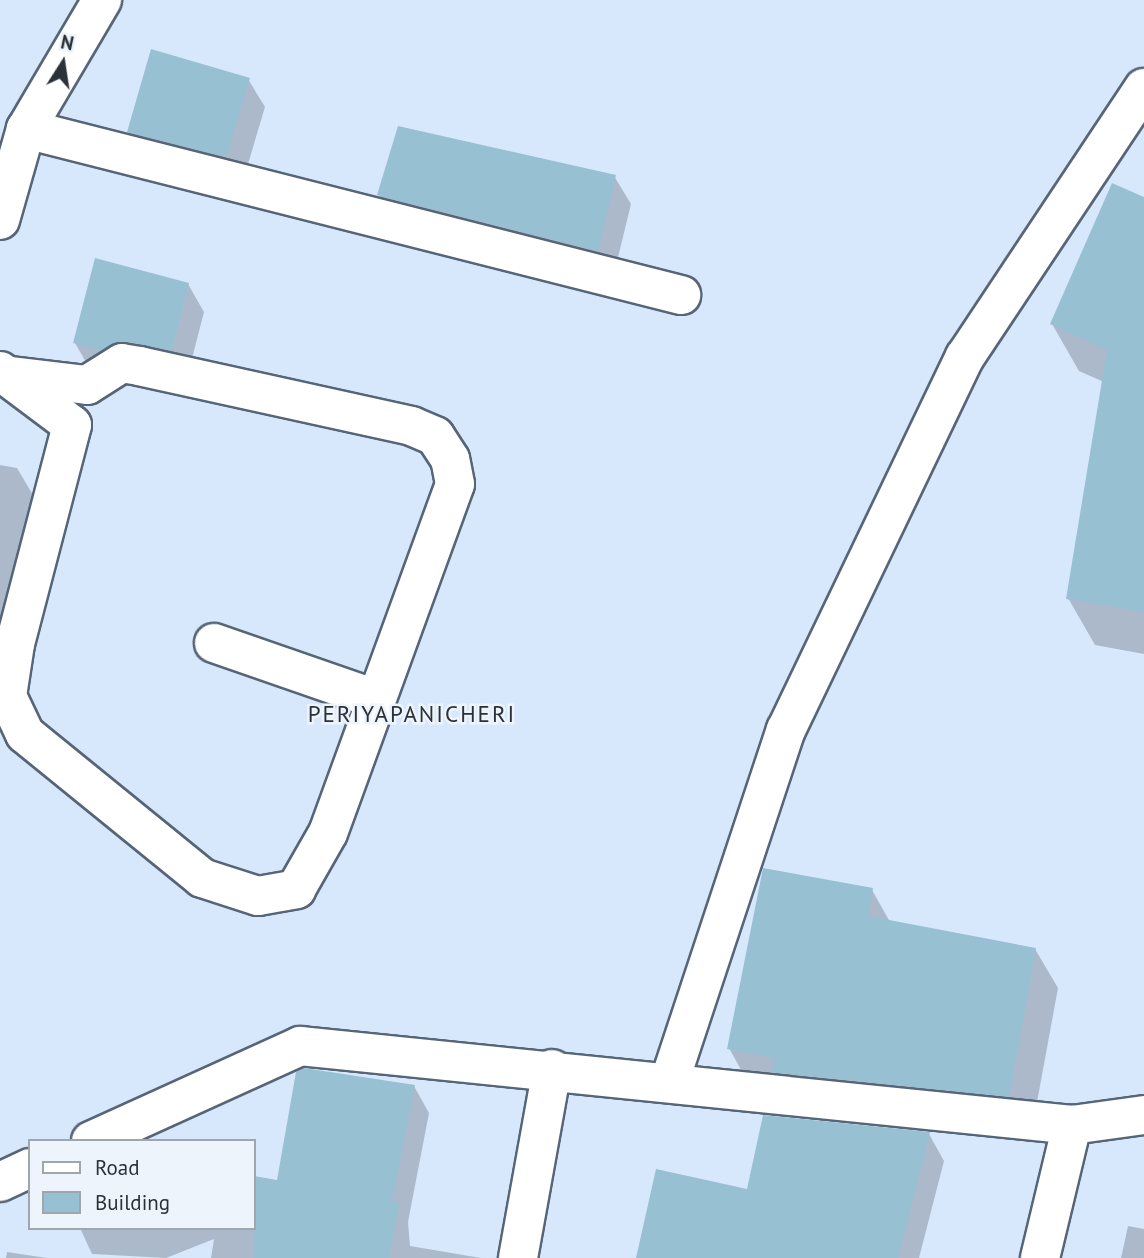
<!DOCTYPE html>
<html>
<head>
<meta charset="utf-8">
<style>
  body { margin:0 }
  #map { position:relative; width:1144px; height:1258px; overflow:hidden; background:#d7e8fd; font-family:"PT Sans",sans-serif }
  div>[style] { position:absolute }
  .shadow>* { inset:0; background:#0003 }
  .building>* { inset:0; background:#97c0d3 }
  .roads { filter:drop-shadow(2px 0 #566577) drop-shadow(-2px 0 #566577) drop-shadow(0 2px #566577) drop-shadow(0 -2px #566577) }
  .minor>* { height:38px; margin:-19px; padding:0 19px; transform-origin:19px; border-radius:19px; background:#fff }
  .primary>* { height:38px; margin:-19px; padding:0 19px; transform-origin:19px; border-radius:19px; background:#fff }
  span { translate:-50% -50%; white-space:nowrap; text-align:center; line-height:1.15; -webkit-text-stroke:5px #edf4fc; paint-order:stroke }
  .quarter-label { font-size:23px; color:#2b3139; letter-spacing:2px }
  .legend { position:absolute; left:28px; top:1139px; width:228px; height:91px; box-sizing:border-box; background:#edf4fc; border:2px solid #9fa6ae; margin:0; padding:9px 12px; list-style:none; font-size:21px; color:#2b3139 }
  .legend li { display:flex; align-items:center; gap:14px; height:35px }
  .legend b { width:35px; border:2px solid #9fa6ae }
  .north { position:absolute; left:28px; top:28px; width:70px; height:70px; -webkit-text-stroke:5px #edf4fc; paint-order:stroke; rotate:12deg; font-size:19px; font-weight:700; line-height:28px; text-align:center; color:#2b3139 }
  .north::after { content:''; display:block; margin:auto; width:24px; height:32px; background:#2b3139; clip-path:polygon(50% 0,100% 100%,50% 72%,0 100%) }
</style>
</head>
<body>
<div id="map">
  <div class="shadow">
    <i style="clip-path:polygon(248px 79px,265px 107px,242px 184px,144px 159px,128px 132px)"></i>
    <i style="clip-path:polygon(614px 176px,631px 204px,613px 278px,395px 223px,379px 195px)"></i>
    <i style="clip-path:polygon(1144px 199px,1144px 654px,1095px 645px,1068px 598px,1104px 382px,1079px 371px,1052px 324px)"></i>
    <i style="clip-path:polygon(188px 284px,204px 312px,187px 378px,91px 371px,75px 343px)"></i>
    <i style="clip-path:polygon(0 465px,17px 468px,33px 495px,0 677px)"></i>
    <i style="clip-path:polygon(872px 890px,890px 922px,1035px 949px,1058px 988px,1031px 1135px,751px 1088px,729px 1048px)"></i>
    <i style="clip-path:polygon(414px 1086px,429px 1113px,408px 1222px,410px 1246px,481px 1258px,211px 1258px,214px 1239px,166px 1258px,92px 1254px,80px 1228px,254px 1228px,254px 1178px,278px 1182px)"></i>
    <i style="clip-path:polygon(929px 1134px,944px 1161px,919px 1258px,638px 1258px,748px 1191px)"></i>
    <i style="clip-path:polygon(1128px 1226px,1144px 1229px,1144px 1258px,1121px 1258px)"></i>
    <i style="clip-path:polygon(7px 1252px,47px 1258px,6px 1258px)"></i>
  </div>
  <div class="building">
    <i style="clip-path:polygon(151px 49px,250px 78px,226px 157px,127px 132px)"></i>
    <i style="clip-path:polygon(398px 126px,616px 175px,598px 251px,377px 195px)"></i>
    <i style="clip-path:polygon(1112px 183px,1144px 197px,1144px 612px,1066px 599px,1107px 350px,1050px 324px)"></i>
    <i style="clip-path:polygon(95px 258px,189px 283px,172px 351px,126px 341px,101px 350px,73px 343px)"></i>
    <i style="clip-path:polygon(763px 868px,873px 888px,868px 916px,1036px 948px,1009px 1097px,772px 1072px,775px 1058px,727px 1049px)"></i>
    <i style="clip-path:polygon(304px 1068px,415px 1085px,392px 1201px,399px 1203px,389px 1258px,254px 1258px,254px 1176px,277px 1180px,296px 1072px)"></i>
    <i style="clip-path:polygon(763px 1115px,930px 1132px,898px 1258px,636px 1258px,656px 1169px,747px 1189px)"></i>
  </div>
  <div class="roads">
    <div class="minor">
      <i style="left:26px;top:129px;width:676px;rotate:14.22deg"></i>
      <i style="left:0;top:371px;width:90px;rotate:36.9deg"></i>
      <i style="left:72px;top:425px;width:226px;rotate:104.6deg"></i>
      <i style="left:15px;top:644px;width:53px;rotate:98.7deg"></i>
      <i style="left:7px;top:696px;width:42px;rotate:64.7deg"></i>
      <i style="left:25px;top:734px;width:228px;rotate:39.1deg"></i>
      <i style="left:202px;top:878px;width:59px;rotate:17.8deg"></i>
      <i style="left:258px;top:896px;width:39px;rotate:-10deg"></i>
      <i style="left:296px;top:889px;width:64px;rotate:-60.3deg"></i>
      <i style="left:328px;top:833px;width:371px;rotate:-70deg"></i>
      <i style="left:455px;top:484px;width:25px;rotate:-101deg"></i>
      <i style="left:450px;top:459px;width:27px;rotate:-123deg"></i>
      <i style="left:435px;top:436px;width:25px;rotate:-157deg"></i>
      <i style="left:412px;top:426px;width:279px;rotate:-167.6deg"></i>
      <i style="left:140px;top:366px;width:18px;rotate:-171deg"></i>
      <i style="left:122px;top:363px;width:41px;rotate:147.8deg"></i>
      <i style="left:87px;top:385px;width:76px;rotate:-173.2deg"></i>
      <i style="left:214px;top:643px;width:171px;rotate:19.1deg"></i>
      <i style="left:670px;top:1080px;width:369px;rotate:-71.7deg"></i>
      <i style="left:786px;top:730px;width:414px;rotate:-64.4deg"></i>
      <i style="left:965px;top:357px;width:323px;rotate:-56.4deg"></i>
      <i style="left:91px;top:1141px;width:230px;rotate:-24.4deg"></i>
      <i style="left:300px;top:1046px;width:776px;rotate:5.84deg"></i>
      <i style="left:1072px;top:1125px;width:73px;rotate:-7.9deg"></i>
      <i style="left:0;top:1182px;width:33px;rotate:-25deg"></i>
      <i style="left:518px;top:1258px;width:192px;rotate:-79.8deg"></i>
      <i style="left:1040px;top:1258px;width:137px;rotate:-76.5deg"></i>
    </div>
    <div class="primary">
      <i style="left:0;top:220px;width:95px;rotate:-74.1deg"></i>
      <i style="left:26px;top:129px;width:150px;rotate:-59.5deg"></i>
    </div>
  </div>
  <div class="quarter-label">
    <span style="left:412px;top:714px">PERIYAPANICHERI</span>
  </div>
  <ul class="legend">
  <li><b style="height:9px;background:#fff"></b>Road</li>
  <li><b style="height:19px;background:#97c0d3"></b>Building</li>
  </ul>
  <div class="north">N</div>
</div>
</body>
</html>
